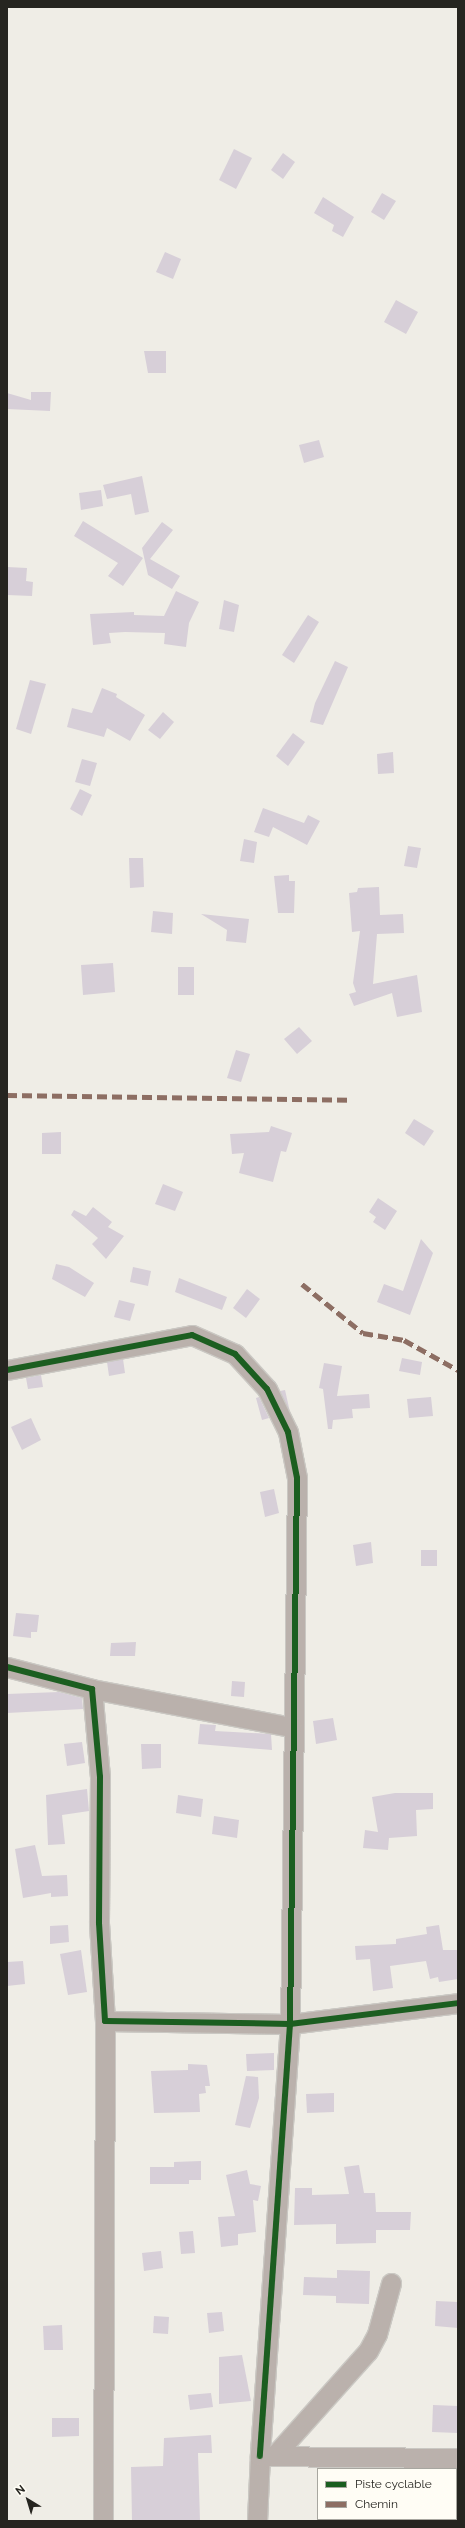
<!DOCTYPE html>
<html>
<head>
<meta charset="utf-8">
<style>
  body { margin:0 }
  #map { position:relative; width:465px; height:2528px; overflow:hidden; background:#efede6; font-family:Raleway,sans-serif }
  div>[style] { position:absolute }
  .building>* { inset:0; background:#d7cfd8 }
  .roads { filter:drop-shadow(1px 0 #cac8c3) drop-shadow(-1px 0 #cac8c3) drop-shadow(0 1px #cac8c3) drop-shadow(0 -1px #cac8c3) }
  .minor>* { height:19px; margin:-9.5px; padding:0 9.5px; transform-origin:9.5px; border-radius:9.5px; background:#bab1ac }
  .quiet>* { height:5px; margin-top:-2.5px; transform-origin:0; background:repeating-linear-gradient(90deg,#8d6e63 0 10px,transparent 0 15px) }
  .cycleway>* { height:6px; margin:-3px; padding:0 3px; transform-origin:3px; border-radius:3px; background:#1b5e20 }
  span { translate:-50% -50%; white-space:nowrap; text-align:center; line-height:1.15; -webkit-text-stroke:3px #fffdf5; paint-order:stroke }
  .frame { position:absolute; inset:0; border:8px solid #262520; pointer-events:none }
  .legend { position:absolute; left:317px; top:2468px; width:140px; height:52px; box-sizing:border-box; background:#fffdf5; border:1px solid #a8a7a0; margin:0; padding:5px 7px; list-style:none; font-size:12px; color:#262520 }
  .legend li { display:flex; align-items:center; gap:8px; height:20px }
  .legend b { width:20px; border:1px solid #a8a7a0 }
  .north { position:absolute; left:8px; top:2480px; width:40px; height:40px; -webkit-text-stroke:3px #fffdf5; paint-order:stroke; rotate:322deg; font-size:11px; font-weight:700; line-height:16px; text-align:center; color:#262520 }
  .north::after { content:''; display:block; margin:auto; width:14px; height:18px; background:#262520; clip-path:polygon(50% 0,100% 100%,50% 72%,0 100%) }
</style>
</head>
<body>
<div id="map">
  <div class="building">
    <i style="clip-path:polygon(234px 149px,252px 158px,236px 189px,219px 180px)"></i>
    <i style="clip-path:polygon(283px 153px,295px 162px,283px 179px,271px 170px)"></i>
    <i style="clip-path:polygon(382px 193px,396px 201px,384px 220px,371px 212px)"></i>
    <i style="clip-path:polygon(323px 197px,354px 217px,343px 237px,332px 231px,334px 225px,314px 213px)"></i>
    <i style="clip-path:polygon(165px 252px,181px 259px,173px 279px,156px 272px)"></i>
    <i style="clip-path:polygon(396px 300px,418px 312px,406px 334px,384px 322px)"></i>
    <i style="clip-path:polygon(144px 351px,166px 351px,166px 373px,148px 373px)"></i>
    <i style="clip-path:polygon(31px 392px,51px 392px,50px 411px,7px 409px,7px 393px,31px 400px)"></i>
    <i style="clip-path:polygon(319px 440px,324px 457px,304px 463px,299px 445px)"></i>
    <i style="clip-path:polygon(142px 476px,149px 512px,135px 515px,131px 494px,107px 499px,103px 485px)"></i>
    <i style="clip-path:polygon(101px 490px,103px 506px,81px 510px,79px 493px)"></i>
    <i style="clip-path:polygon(83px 521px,143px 558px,123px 586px,108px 576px,118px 563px,74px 536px)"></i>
    <i style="clip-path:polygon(162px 522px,173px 530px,150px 559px,180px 576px,172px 589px,148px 575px,142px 548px)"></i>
    <i style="clip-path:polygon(7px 567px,27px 568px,26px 581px,33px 582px,32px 596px,7px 595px)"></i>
    <i style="clip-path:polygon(176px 591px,199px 602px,189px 623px,186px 647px,164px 644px,165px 633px,125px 632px,109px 633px,111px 643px,93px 645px,90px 614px,134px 612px,134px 615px,164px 616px)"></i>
    <i style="clip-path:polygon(224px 600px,239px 605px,234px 632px,219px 629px)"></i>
    <i style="clip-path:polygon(308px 615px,319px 622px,294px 663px,282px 655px)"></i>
    <i style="clip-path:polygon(335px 661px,348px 667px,323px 725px,310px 722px,315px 703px)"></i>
    <i style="clip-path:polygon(30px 680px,46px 684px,31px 734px,16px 729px)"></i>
    <i style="clip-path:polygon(102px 688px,117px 694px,116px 697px,145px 715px,130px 741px,107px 728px,104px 737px,67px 727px,72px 708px,92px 713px)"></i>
    <i style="clip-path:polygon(163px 712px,174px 722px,160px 739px,148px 730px)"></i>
    <i style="clip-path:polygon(293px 733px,305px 742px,288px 766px,276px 756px)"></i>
    <i style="clip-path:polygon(393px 752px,394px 773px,378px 774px,377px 754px)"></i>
    <i style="clip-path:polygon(82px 759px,97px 763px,90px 786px,75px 782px)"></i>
    <i style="clip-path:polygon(80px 789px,92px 795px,82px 816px,70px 809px)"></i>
    <i style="clip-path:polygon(263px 808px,304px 823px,308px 815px,320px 821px,307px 845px,273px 827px,269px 837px,254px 832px)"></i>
    <i style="clip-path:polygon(244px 839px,257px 842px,254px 863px,240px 861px)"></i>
    <i style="clip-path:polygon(408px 846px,421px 848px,417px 868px,404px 866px)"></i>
    <i style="clip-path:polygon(129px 858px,143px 858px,144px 887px,130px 888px)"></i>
    <i style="clip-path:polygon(289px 875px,289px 881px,295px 881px,294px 913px,278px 913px,274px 876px)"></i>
    <i style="clip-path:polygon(379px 887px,380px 915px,403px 914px,404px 933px,377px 934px,373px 984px,417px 975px,422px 1012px,397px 1017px,392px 993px,354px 1006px,349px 994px,356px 992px,353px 983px,360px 931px,352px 932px,349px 893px,357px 892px,358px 888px)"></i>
    <i style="clip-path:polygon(153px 911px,173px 913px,172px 934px,151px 932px)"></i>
    <i style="clip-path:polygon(201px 914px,249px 919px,246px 943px,226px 941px,227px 930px)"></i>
    <i style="clip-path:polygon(113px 963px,115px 992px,83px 995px,81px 965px)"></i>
    <i style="clip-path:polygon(178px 967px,194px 967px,194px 995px,178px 995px)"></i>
    <i style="clip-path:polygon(299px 1027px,312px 1041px,297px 1054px,284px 1039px)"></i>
    <i style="clip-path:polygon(236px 1050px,250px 1054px,241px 1082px,227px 1078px)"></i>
    <i style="clip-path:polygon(414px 1119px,434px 1131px,424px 1146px,405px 1133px)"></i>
    <i style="clip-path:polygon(271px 1126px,292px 1133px,286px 1152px,281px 1151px,273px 1182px,239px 1173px,244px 1153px,232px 1154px,230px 1134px,269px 1132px)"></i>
    <i style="clip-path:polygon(61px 1132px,61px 1154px,42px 1154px,42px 1133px)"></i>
    <i style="clip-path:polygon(163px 1184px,183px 1192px,175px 1211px,155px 1204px)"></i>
    <i style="clip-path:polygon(378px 1198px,397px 1211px,385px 1230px,373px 1222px,376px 1217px,369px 1212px)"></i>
    <i style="clip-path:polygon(93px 1207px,112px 1222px,108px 1227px,124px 1236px,106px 1259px,92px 1244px,98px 1238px,71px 1215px,74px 1210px,86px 1216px)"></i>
    <i style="clip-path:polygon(421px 1239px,433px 1253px,410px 1315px,377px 1302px,384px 1284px,403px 1291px)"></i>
    <i style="clip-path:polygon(56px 1264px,69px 1267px,94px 1283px,85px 1297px,52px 1279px)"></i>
    <i style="clip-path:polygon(133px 1267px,151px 1271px,148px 1286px,130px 1282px)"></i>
    <i style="clip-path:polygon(179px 1278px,227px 1297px,222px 1310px,175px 1292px)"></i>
    <i style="clip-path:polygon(247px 1289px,260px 1299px,246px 1318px,233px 1308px)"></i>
    <i style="clip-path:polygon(119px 1300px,135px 1304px,130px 1321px,114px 1317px)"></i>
    <i style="clip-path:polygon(402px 1358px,422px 1362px,420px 1375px,399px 1371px)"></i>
    <i style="clip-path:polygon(123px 1359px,125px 1373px,109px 1376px,107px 1362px)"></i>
    <i style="clip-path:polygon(324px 1363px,342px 1366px,337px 1396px,369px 1394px,370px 1408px,352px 1409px,353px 1418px,333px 1420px,332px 1429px,328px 1429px,323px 1389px,319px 1388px)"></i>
    <i style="clip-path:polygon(41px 1375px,43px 1387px,28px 1389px,26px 1378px)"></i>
    <i style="clip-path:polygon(285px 1390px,290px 1412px,280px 1391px)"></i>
    <i style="clip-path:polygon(259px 1397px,269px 1418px,262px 1420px,256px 1398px)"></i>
    <i style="clip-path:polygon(431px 1397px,433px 1416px,409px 1418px,407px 1399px)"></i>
    <i style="clip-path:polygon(31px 1418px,41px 1440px,22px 1450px,11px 1427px)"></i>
    <i style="clip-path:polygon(274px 1489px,279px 1513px,265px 1517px,260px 1492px)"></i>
    <i style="clip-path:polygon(371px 1542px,373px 1563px,356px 1566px,353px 1545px)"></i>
    <i style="clip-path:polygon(421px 1550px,437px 1550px,437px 1566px,421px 1566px)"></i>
    <i style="clip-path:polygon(16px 1613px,39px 1615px,37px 1632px,31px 1632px,31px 1638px,13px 1636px)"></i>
    <i style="clip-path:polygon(136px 1642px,135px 1656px,110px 1656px,111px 1643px)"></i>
    <i style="clip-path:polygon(232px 1681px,245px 1682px,244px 1697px,231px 1696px)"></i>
    <i style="clip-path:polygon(59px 1692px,82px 1698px,83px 1709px,7px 1713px,7px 1694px)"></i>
    <i style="clip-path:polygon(333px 1718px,337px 1740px,316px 1744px,313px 1721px)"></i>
    <i style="clip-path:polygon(200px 1724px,216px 1725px,215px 1731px,271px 1734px,272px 1750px,198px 1744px)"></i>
    <i style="clip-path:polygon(82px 1742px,85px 1763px,67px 1766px,64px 1744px)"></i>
    <i style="clip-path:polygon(141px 1744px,161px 1744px,161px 1768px,142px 1769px)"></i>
    <i style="clip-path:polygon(87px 1789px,89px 1811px,62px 1815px,65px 1844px,48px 1845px,46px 1795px)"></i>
    <i style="clip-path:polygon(395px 1793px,433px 1793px,433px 1809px,416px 1810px,417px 1836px,389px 1838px,388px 1850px,363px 1848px,365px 1830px,378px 1832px,372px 1797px)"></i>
    <i style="clip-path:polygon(178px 1795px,203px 1799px,201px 1817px,176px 1813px)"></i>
    <i style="clip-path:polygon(214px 1816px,239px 1820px,237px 1838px,212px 1834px)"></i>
    <i style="clip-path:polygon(35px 1845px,42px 1876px,67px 1875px,68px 1896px,51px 1897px,51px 1893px,23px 1898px,15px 1849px)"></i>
    <i style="clip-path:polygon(68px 1925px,69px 1942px,50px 1944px,50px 1926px)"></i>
    <i style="clip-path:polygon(439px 1925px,443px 1950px,458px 1950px,458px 1979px,439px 1982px,438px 1977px,430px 1979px,426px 1961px,390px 1966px,393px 1988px,373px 1991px,370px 1959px,356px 1960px,355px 1946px,396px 1944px,396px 1939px,427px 1934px,426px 1927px)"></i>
    <i style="clip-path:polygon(81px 1950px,87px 1992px,68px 1995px,60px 1954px)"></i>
    <i style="clip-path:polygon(23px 1961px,25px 1984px,7px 1986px,7px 1962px)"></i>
    <i style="clip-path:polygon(274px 2053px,274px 2070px,247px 2071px,246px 2054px)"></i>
    <i style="clip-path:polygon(188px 2064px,207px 2065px,210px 2086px,205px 2086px,206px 2093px,199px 2094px,200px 2112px,154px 2113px,151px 2071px,188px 2070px)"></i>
    <i style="clip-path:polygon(246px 2076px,258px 2077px,259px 2098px,250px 2128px,235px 2125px)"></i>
    <i style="clip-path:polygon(334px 2093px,334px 2112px,307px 2113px,306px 2094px)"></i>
    <i style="clip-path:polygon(201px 2161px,201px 2180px,189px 2180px,189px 2184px,150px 2184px,150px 2167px,174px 2167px,174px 2162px)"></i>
    <i style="clip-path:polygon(359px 2165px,364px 2193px,375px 2193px,376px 2212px,411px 2212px,410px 2230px,376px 2230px,376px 2243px,336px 2244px,336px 2224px,294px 2225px,295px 2188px,312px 2188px,312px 2195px,349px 2194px,344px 2167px)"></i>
    <i style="clip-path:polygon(247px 2170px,250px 2184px,261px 2186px,258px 2201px,253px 2200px,256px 2232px,238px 2234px,238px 2245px,221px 2247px,218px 2217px,235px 2216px,226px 2175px)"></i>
    <i style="clip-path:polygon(193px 2231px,195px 2253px,181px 2254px,179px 2232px)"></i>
    <i style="clip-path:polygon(161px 2251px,163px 2268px,144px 2271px,142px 2253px)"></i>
    <i style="clip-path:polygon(337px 2270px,370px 2271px,369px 2304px,336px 2303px,336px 2296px,303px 2295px,304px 2277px,337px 2278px)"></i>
    <i style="clip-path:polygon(436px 2301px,458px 2302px,458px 2328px,435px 2326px)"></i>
    <i style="clip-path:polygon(222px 2312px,224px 2331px,209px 2333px,207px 2313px)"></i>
    <i style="clip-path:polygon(154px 2316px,169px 2317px,168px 2334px,153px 2333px)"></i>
    <i style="clip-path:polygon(62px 2325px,63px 2350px,44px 2350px,43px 2326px)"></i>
    <i style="clip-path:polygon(242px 2355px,251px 2401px,219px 2404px,219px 2357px)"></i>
    <i style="clip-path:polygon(211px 2393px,213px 2407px,190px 2410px,188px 2395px)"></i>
    <i style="clip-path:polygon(433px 2405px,458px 2406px,458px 2433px,432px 2432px)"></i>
    <i style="clip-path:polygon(52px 2418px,79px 2418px,79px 2436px,52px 2437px)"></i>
    <i style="clip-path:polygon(211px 2435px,212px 2453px,198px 2453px,200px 2521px,132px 2521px,131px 2467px,163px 2466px,164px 2438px)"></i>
  </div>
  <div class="roads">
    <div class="minor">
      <i style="left:7px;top:1370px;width:188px;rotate:-10.7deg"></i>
      <i style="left:192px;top:1335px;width:47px;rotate:23.8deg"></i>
      <i style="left:235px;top:1354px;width:47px;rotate:47.6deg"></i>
      <i style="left:267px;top:1389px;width:48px;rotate:64deg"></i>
      <i style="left:288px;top:1432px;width:47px;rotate:78.9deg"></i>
      <i style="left:297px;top:1478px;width:546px;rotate:90.73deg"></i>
      <i style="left:290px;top:2024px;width:433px;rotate:94deg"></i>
      <i style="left:7px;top:1667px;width:88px;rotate:14.5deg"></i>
      <i style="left:92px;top:1689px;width:88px;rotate:84.8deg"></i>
      <i style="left:100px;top:1777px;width:146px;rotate:90.4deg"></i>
      <i style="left:99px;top:1923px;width:98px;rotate:86.5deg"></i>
      <i style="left:105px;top:2021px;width:185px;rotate:0.9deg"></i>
      <i style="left:290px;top:2024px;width:169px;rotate:-7.1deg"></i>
      <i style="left:92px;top:1689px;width:203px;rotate:10.8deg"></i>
      <i style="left:274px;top:2456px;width:141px;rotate:-48.2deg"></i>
      <i style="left:368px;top:2351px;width:19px;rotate:-62deg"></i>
      <i style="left:377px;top:2334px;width:53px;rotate:-74.6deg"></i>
      <i style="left:103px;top:2521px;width:500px;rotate:-89.77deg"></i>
      <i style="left:257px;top:2521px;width:65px;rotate:-87.4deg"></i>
      <i style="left:260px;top:2456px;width:198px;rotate:0.6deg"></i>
    </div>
  </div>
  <div class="quiet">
    <i style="left:7px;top:1095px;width:344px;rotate:0.8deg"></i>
    <i style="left:302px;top:1284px;width:78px;rotate:38.8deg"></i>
    <i style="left:363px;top:1333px;width:42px;rotate:9.7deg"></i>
    <i style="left:404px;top:1340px;width:62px;rotate:29.1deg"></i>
  </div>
  <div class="cycleway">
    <i style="left:7px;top:1370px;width:188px;rotate:-10.7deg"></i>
    <i style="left:192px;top:1335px;width:47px;rotate:23.8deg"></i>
    <i style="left:235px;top:1354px;width:47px;rotate:47.6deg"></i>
    <i style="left:267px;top:1389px;width:48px;rotate:64deg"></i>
    <i style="left:288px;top:1432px;width:47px;rotate:78.9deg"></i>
    <i style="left:297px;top:1478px;width:546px;rotate:90.73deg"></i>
    <i style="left:290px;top:2024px;width:433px;rotate:94deg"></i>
    <i style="left:7px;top:1667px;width:88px;rotate:14.5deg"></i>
    <i style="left:92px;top:1689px;width:88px;rotate:84.8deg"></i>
    <i style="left:100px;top:1777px;width:146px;rotate:90.4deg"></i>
    <i style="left:99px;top:1923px;width:98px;rotate:86.5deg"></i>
    <i style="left:105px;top:2021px;width:185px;rotate:0.9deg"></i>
    <i style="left:290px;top:2024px;width:169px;rotate:-7.1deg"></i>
  </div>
  <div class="frame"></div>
  <ul class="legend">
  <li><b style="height:5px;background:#1b5e20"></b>Piste cyclable</li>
  <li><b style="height:5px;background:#8d6e63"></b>Chemin</li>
  </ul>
  <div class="north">N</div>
</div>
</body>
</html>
